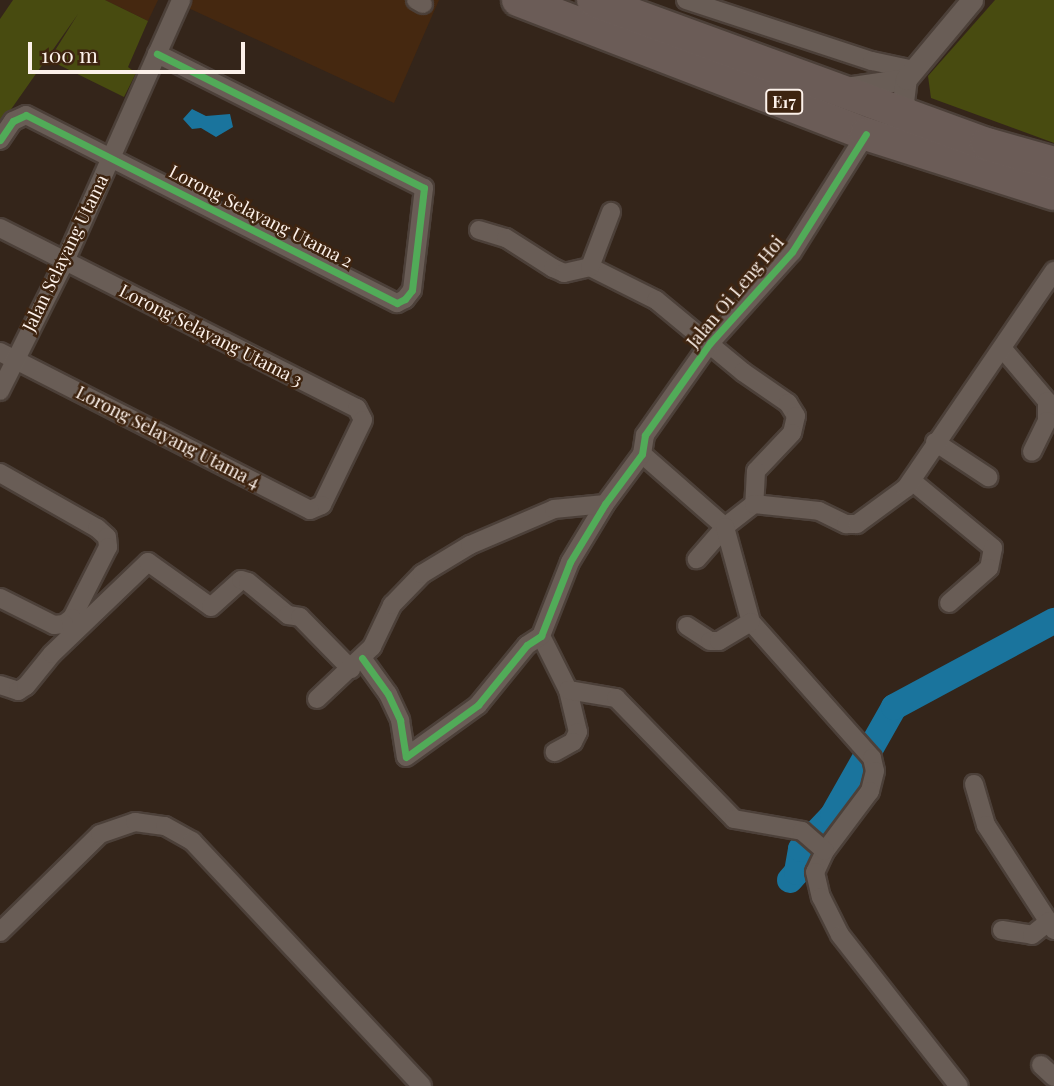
<!DOCTYPE html>
<html>
<head>
<meta charset="utf-8">
<style>
  body { margin:0 }
  #map { position:relative; width:1054px; height:1086px; overflow:hidden; background:#34251a; font-family:"Playfair Display",serif }
  div>[style] { position:absolute }
  .built>* { inset:0; background:#452810 }
  .green>* { inset:0; background:#484b10 }
  .water>* { inset:0; background:#1a749d }
  .river>* { height:26px; margin:-13px; padding:0 13px; transform-origin:13px; border-radius:13px; background:#1a749d }
  .roads { filter:drop-shadow(2px 0 #4c4039) drop-shadow(-2px 0 #4c4039) drop-shadow(0 2px #4c4039) drop-shadow(0 -2px #4c4039) }
  .minor>* { height:18px; margin:-9px; padding:0 9px; transform-origin:9px; border-radius:9px; background:#695d56 }
  .tertiary>* { height:21px; margin:-10.5px; padding:0 10.5px; transform-origin:10.5px; border-radius:10.5px; background:#695d56 }
  .motorway>* { height:32px; margin:-16px; padding:0 16px; transform-origin:16px; border-radius:16px; background:#6b5c57 }
  .cycleway>* { height:7px; margin:-3.5px; padding:0 3.5px; transform-origin:3.5px; border-radius:3.5px; background:#51ab58 }
  span { translate:-50% -50%; white-space:nowrap; text-align:center; line-height:1.15; -webkit-text-stroke:5px #3e2410; paint-order:stroke }
  .shield-label span { padding:2px 5px; background:#3e2410; border:2px solid; border-radius:5px; -webkit-text-stroke-width:0 }
  .shield-label { font-size:16px; color:#fcf1ea; font-weight:700 }
  .street-label { font-size:18px; color:#fcf1ea }
  .scale { position:absolute; left:28px; top:42px; width:217px; height:32px; box-sizing:border-box; border:4px solid #fcf1ea; border-top:0; padding-left:9px; font-size:21px; line-height:24px; white-space:nowrap; color:#fcf1ea; -webkit-text-stroke:5px #3e2410; paint-order:stroke }
</style>
</head>
<body>
<div id="map">
  <div class="built">
    <i style="clip-path:polygon(105px 0,158px 0,148px 21px)"></i>
    <i style="clip-path:polygon(171px 0,439px 0,394px 103px)"></i>
  </div>
  <div class="green">
    <i style="clip-path:polygon(13px 0,105px 0,148px 21px,128px 67px,136px 73px,124px 97px,49px 60px,78px 14px,0 125px,0 19px)"></i>
    <i style="clip-path:polygon(995px 0,1054px 0,1054px 143px,931px 98px,928px 76px)"></i>
  </div>
  <div class="water">
    <i style="clip-path:polygon(192px 109px,206px 116px,230px 114px,233px 127px,216px 137px,201px 128px,192px 129px,183px 119px)"></i>
  </div>
  <div class="river">
    <i style="left:790px;top:880px;width:11px;rotate:-49deg"></i>
    <i style="left:797px;top:872px;width:23px;rotate:-80deg"></i>
    <i style="left:801px;top:849px;width:47px;rotate:-46.7deg"></i>
    <i style="left:833px;top:815px;width:124px;rotate:-60.5deg"></i>
    <i style="left:894px;top:707px;width:182px;rotate:-28.3deg"></i>
  </div>
  <div class="roads">
    <div class="minor">
      <i style="left:416px;top:0;width:8px;rotate:30deg"></i>
      <i style="left:686px;top:0;width:196px;rotate:18.2deg"></i>
      <i style="left:872px;top:61px;width:43px;rotate:12.1deg"></i>
      <i style="left:0;top:140px;width:23px;rotate:-56deg"></i>
      <i style="left:13px;top:121px;width:14px;rotate:-25deg"></i>
      <i style="left:26px;top:115px;width:416px;rotate:26.9deg"></i>
      <i style="left:397px;top:303px;width:9px;rotate:-27deg"></i>
      <i style="left:405px;top:299px;width:11px;rotate:-52deg"></i>
      <i style="left:412px;top:290px;width:103px;rotate:-83.3deg"></i>
      <i style="left:424px;top:188px;width:299px;rotate:-153.3deg"></i>
      <i style="left:0;top:228px;width:400px;rotate:26.8deg"></i>
      <i style="left:357px;top:408px;width:13px;rotate:63deg"></i>
      <i style="left:363px;top:420px;width:94px;rotate:115.8deg"></i>
      <i style="left:322px;top:505px;width:13px;rotate:157deg"></i>
      <i style="left:310px;top:510px;width:348px;rotate:-153deg"></i>
      <i style="left:479px;top:230px;width:28px;rotate:17deg"></i>
      <i style="left:506px;top:238px;width:56px;rotate:32.6deg"></i>
      <i style="left:553px;top:268px;width:12px;rotate:24deg"></i>
      <i style="left:564px;top:273px;width:27px;rotate:-13deg"></i>
      <i style="left:590px;top:267px;width:74px;rotate:26.6deg"></i>
      <i style="left:656px;top:300px;width:113px;rotate:39.6deg"></i>
      <i style="left:743px;top:372px;width:55px;rotate:34.6deg"></i>
      <i style="left:788px;top:403px;width:15px;rotate:58deg"></i>
      <i style="left:796px;top:416px;width:17px;rotate:103deg"></i>
      <i style="left:792px;top:433px;width:52px;rotate:133.5deg"></i>
      <i style="left:756px;top:471px;width:33px;rotate:93deg"></i>
      <i style="left:754px;top:504px;width:37px;rotate:142deg"></i>
      <i style="left:725px;top:527px;width:43px;rotate:131.2deg"></i>
      <i style="left:590px;top:267px;width:59px;rotate:-69.1deg"></i>
      <i style="left:1002px;top:348px;width:70px;rotate:49.7deg"></i>
      <i style="left:1047px;top:401px;width:20px;rotate:90deg"></i>
      <i style="left:1047px;top:421px;width:34px;rotate:116deg"></i>
      <i style="left:0;top:391px;width:145px;rotate:-63.4deg"></i>
      <i style="left:65px;top:261px;width:286px;rotate:-66deg"></i>
      <i style="left:935px;top:442px;width:64px;rotate:33.4deg"></i>
      <i style="left:642px;top:454px;width:111px;rotate:41.3deg"></i>
      <i style="left:725px;top:527px;width:98px;rotate:74.7deg"></i>
      <i style="left:751px;top:622px;width:182px;rotate:48.3deg"></i>
      <i style="left:872px;top:758px;width:13px;rotate:77deg"></i>
      <i style="left:875px;top:771px;width:21px;rotate:104deg"></i>
      <i style="left:870px;top:791px;width:75px;rotate:126.9deg"></i>
      <i style="left:825px;top:851px;width:23px;rotate:115deg"></i>
      <i style="left:815px;top:872px;width:26px;rotate:77deg"></i>
      <i style="left:821px;top:897px;width:42px;rotate:63.4deg"></i>
      <i style="left:840px;top:935px;width:192px;rotate:51.8deg"></i>
      <i style="left:0;top:473px;width:112px;rotate:29.6deg"></i>
      <i style="left:97px;top:528px;width:13px;rotate:42deg"></i>
      <i style="left:107px;top:537px;width:10px;rotate:84deg"></i>
      <i style="left:108px;top:547px;width:80px;rotate:116.9deg"></i>
      <i style="left:72px;top:618px;width:10px;rotate:143deg"></i>
      <i style="left:64px;top:624px;width:10px;rotate:174deg"></i>
      <i style="left:54px;top:625px;width:60px;rotate:-153.4deg"></i>
      <i style="left:912px;top:481px;width:105px;rotate:39.6deg"></i>
      <i style="left:993px;top:548px;width:20px;rotate:101deg"></i>
      <i style="left:989px;top:568px;width:53px;rotate:138.8deg"></i>
      <i style="left:754px;top:504px;width:65px;rotate:6.1deg"></i>
      <i style="left:819px;top:511px;width:30px;rotate:26deg"></i>
      <i style="left:846px;top:524px;width:11px"></i>
      <i style="left:857px;top:524px;width:61px;rotate:-36.3deg"></i>
      <i style="left:906px;top:488px;width:263px;rotate:-55.7deg"></i>
      <i style="left:687px;top:626px;width:27px;rotate:33deg"></i>
      <i style="left:710px;top:641px;width:9px"></i>
      <i style="left:719px;top:641px;width:37px;rotate:-31deg"></i>
      <i style="left:541px;top:636px;width:60px;rotate:63.4deg"></i>
      <i style="left:568px;top:690px;width:43px;rotate:76.6deg"></i>
      <i style="left:578px;top:732px;width:11px;rotate:117deg"></i>
      <i style="left:573px;top:742px;width:21px;rotate:151deg"></i>
      <i style="left:362px;top:658px;width:44px;rotate:54.2deg"></i>
      <i style="left:388px;top:694px;width:29px;rotate:65deg"></i>
      <i style="left:400px;top:720px;width:37px;rotate:81deg"></i>
      <i style="left:406px;top:757px;width:89px;rotate:-35.8deg"></i>
      <i style="left:478px;top:705px;width:77px;rotate:-50.8deg"></i>
      <i style="left:527px;top:645px;width:17px;rotate:-33deg"></i>
      <i style="left:541px;top:636px;width:79px;rotate:-68.6deg"></i>
      <i style="left:570px;top:562px;width:68px;rotate:-58.9deg"></i>
      <i style="left:605px;top:504px;width:62px;rotate:-53.5deg"></i>
      <i style="left:642px;top:454px;width:19px;rotate:-81deg"></i>
      <i style="left:645px;top:435px;width:113px;rotate:-54.8deg"></i>
      <i style="left:710px;top:343px;width:122px;rotate:-48deg"></i>
      <i style="left:792px;top:252px;width:139px;rotate:-57.9deg"></i>
      <i style="left:0;top:685px;width:19px;rotate:18deg"></i>
      <i style="left:18px;top:691px;width:9px;rotate:-32deg"></i>
      <i style="left:26px;top:686px;width:41px;rotate:-50.9deg"></i>
      <i style="left:52px;top:654px;width:133px;rotate:-43.8deg"></i>
      <i style="left:148px;top:562px;width:77px;rotate:35.5deg"></i>
      <i style="left:211px;top:607px;width:40px;rotate:-42deg"></i>
      <i style="left:241px;top:580px;width:7px;rotate:16deg"></i>
      <i style="left:248px;top:582px;width:52px;rotate:39.5deg"></i>
      <i style="left:288px;top:615px;width:12px;rotate:9deg"></i>
      <i style="left:300px;top:617px;width:73px;rotate:45.6deg"></i>
      <i style="left:568px;top:690px;width:49px;rotate:9.5deg"></i>
      <i style="left:616px;top:698px;width:169px;rotate:45.7deg"></i>
      <i style="left:734px;top:819px;width:69px;rotate:10deg"></i>
      <i style="left:802px;top:831px;width:30px;rotate:41deg"></i>
      <i style="left:317px;top:699px;width:76px;rotate:-43.4deg"></i>
      <i style="left:372px;top:647px;width:47px;rotate:-64.5deg"></i>
      <i style="left:392px;top:605px;width:43px;rotate:-45.9deg"></i>
      <i style="left:422px;top:574px;width:56px;rotate:-31.1deg"></i>
      <i style="left:470px;top:545px;width:91px;rotate:-23.2deg"></i>
      <i style="left:554px;top:509px;width:51px;rotate:-5.6deg"></i>
      <i style="left:974px;top:784px;width:43px;rotate:73.7deg"></i>
      <i style="left:986px;top:825px;width:125px;rotate:57.1deg"></i>
      <i style="left:1002px;top:930px;width:30px;rotate:9deg"></i>
      <i style="left:1032px;top:935px;width:22px;rotate:-39deg"></i>
      <i style="left:0;top:932px;width:140px;rotate:-44.4deg"></i>
      <i style="left:100px;top:834px;width:37px;rotate:-19deg"></i>
      <i style="left:135px;top:822px;width:30px;rotate:8deg"></i>
      <i style="left:165px;top:826px;width:31px;rotate:29deg"></i>
      <i style="left:192px;top:841px;width:336px;rotate:46.8deg"></i>
      <i style="left:1041px;top:1065px;width:18px;rotate:43deg"></i>
    </div>
    <div class="tertiary">
      <i style="left:846px;top:88px;width:61px;rotate:-8.5deg"></i>
      <i style="left:910px;top:115px;width:15px;rotate:-118deg"></i>
      <i style="left:903px;top:102px;width:23px;rotate:-83deg"></i>
      <i style="left:906px;top:79px;width:103px;rotate:-50.1deg"></i>
    </div>
    <div class="motorway">
      <i style="left:518px;top:0;width:373px;rotate:21.1deg"></i>
      <i style="left:866px;top:134px;width:197px;rotate:17.7deg"></i>
      <i style="left:593px;top:0;width:419px;rotate:20.1deg"></i>
      <i style="left:987px;top:144px;width:70px;rotate:15.8deg"></i>
    </div>
  </div>
  <div class="cycleway">
    <i style="left:0;top:140px;width:23px;rotate:-56deg"></i>
    <i style="left:13px;top:121px;width:14px;rotate:-25deg"></i>
    <i style="left:26px;top:115px;width:416px;rotate:26.9deg"></i>
    <i style="left:397px;top:303px;width:9px;rotate:-27deg"></i>
    <i style="left:405px;top:299px;width:11px;rotate:-52deg"></i>
    <i style="left:412px;top:290px;width:103px;rotate:-83.3deg"></i>
    <i style="left:424px;top:188px;width:299px;rotate:-153.3deg"></i>
    <i style="left:362px;top:658px;width:44px;rotate:54.2deg"></i>
    <i style="left:388px;top:694px;width:29px;rotate:65deg"></i>
    <i style="left:400px;top:720px;width:37px;rotate:81deg"></i>
    <i style="left:406px;top:757px;width:89px;rotate:-35.8deg"></i>
    <i style="left:478px;top:705px;width:77px;rotate:-50.8deg"></i>
    <i style="left:527px;top:645px;width:17px;rotate:-33deg"></i>
    <i style="left:541px;top:636px;width:79px;rotate:-68.6deg"></i>
    <i style="left:570px;top:562px;width:68px;rotate:-58.9deg"></i>
    <i style="left:605px;top:504px;width:62px;rotate:-53.5deg"></i>
    <i style="left:642px;top:454px;width:19px;rotate:-81deg"></i>
    <i style="left:645px;top:435px;width:113px;rotate:-54.8deg"></i>
    <i style="left:710px;top:343px;width:122px;rotate:-48deg"></i>
    <i style="left:792px;top:252px;width:139px;rotate:-57.9deg"></i>
  </div>
  <div class="shield-label">
    <span style="left:784px;top:102px">E17</span>
  </div>
  <div class="street-label">
    <span style="left:261px;top:216px;rotate:27deg">Lorong Selayang Utama 2</span>
    <span style="left:65px;top:253px;rotate:-64deg">Jalan Selayang Utama</span>
    <span style="left:735px;top:292px;rotate:-50deg">Jalan Oi Leng Hoi</span>
    <span style="left:211px;top:335px;rotate:27deg">Lorong Selayang Utama 3</span>
    <span style="left:168px;top:437px;rotate:27deg">Lorong Selayang Utama 4</span>
  </div>
  <div class="scale">100 m</div>
</div>
</body>
</html>
